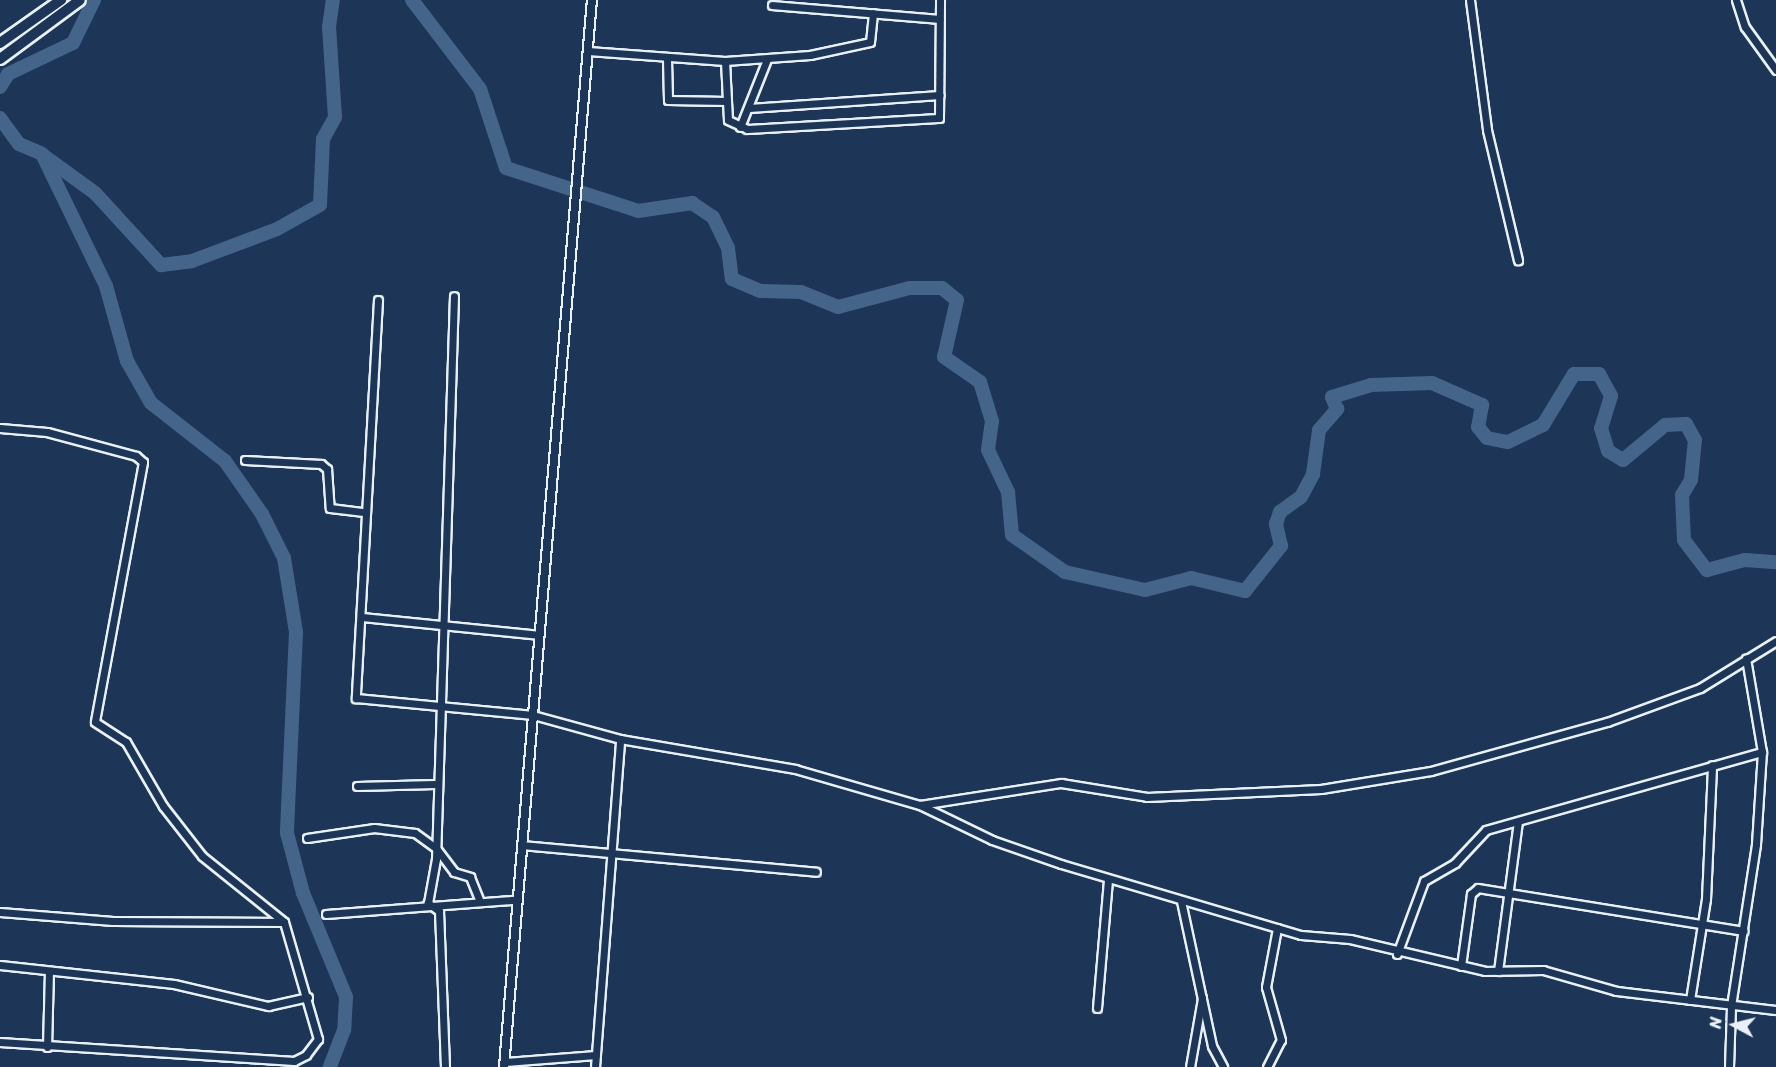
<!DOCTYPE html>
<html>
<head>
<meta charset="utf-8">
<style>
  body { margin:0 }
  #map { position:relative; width:1776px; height:1067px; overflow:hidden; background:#1d3557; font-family:Sriracha,sans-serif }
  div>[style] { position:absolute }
  .river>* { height:14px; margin:-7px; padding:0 7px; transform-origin:7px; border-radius:7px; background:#45648a }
  .roads { filter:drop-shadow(2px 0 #e8f1f8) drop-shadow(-2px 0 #e8f1f8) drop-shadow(0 2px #e8f1f8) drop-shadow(0 -2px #e8f1f8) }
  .minor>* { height:7px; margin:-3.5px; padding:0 3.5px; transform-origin:3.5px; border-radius:3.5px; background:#1d3557 }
  .tertiary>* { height:8px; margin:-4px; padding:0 4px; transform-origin:4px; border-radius:4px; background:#1d3557 }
  .primary>* { height:10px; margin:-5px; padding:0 5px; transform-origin:5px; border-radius:5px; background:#1d3557 }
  span { translate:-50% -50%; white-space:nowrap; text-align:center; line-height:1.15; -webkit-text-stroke:4.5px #1d3557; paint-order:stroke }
  .north { position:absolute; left:1704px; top:995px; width:60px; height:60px; -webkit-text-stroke:4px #1d3557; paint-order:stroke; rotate:277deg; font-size:16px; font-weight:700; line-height:24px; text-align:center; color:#e8f1f8 }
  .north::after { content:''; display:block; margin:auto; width:21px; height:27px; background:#e8f1f8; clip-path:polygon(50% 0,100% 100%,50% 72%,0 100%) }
</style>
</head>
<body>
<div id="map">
  <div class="river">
    <i style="left:412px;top:0;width:112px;rotate:52.6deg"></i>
    <i style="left:480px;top:89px;width:83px;rotate:71.8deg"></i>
    <i style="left:506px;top:168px;width:139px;rotate:18deg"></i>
    <i style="left:638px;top:211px;width:55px;rotate:-8.4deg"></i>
    <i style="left:692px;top:203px;width:25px;rotate:34deg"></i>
    <i style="left:713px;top:217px;width:34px;rotate:64deg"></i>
    <i style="left:728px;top:248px;width:31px;rotate:83deg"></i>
    <i style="left:732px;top:279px;width:30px;rotate:23deg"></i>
    <i style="left:760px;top:291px;width:41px;rotate:1.4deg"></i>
    <i style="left:801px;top:292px;width:40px;rotate:22deg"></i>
    <i style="left:838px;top:307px;width:74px;rotate:-14.8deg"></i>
    <i style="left:910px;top:288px;width:32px"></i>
    <i style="left:942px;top:288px;width:19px;rotate:39deg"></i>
    <i style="left:957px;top:300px;width:58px;rotate:102.8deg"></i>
    <i style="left:944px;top:357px;width:44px;rotate:34.8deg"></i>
    <i style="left:980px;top:382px;width:41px;rotate:72.9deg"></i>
    <i style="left:992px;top:421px;width:29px;rotate:98deg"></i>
    <i style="left:988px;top:450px;width:47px;rotate:64.5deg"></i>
    <i style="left:1008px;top:492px;width:43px;rotate:84.7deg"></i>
    <i style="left:1012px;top:535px;width:65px;rotate:34.9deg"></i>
    <i style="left:1065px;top:572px;width:82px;rotate:12.7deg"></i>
    <i style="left:1145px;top:590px;width:48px;rotate:-14.6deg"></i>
    <i style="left:1191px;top:578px;width:56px;rotate:13.5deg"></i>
    <i style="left:1245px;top:591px;width:58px;rotate:-51.3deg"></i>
    <i style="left:1281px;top:546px;width:23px;rotate:-103deg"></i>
    <i style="left:1276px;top:524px;width:13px;rotate:-72deg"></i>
    <i style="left:1280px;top:512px;width:26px;rotate:-36deg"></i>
    <i style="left:1301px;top:497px;width:26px;rotate:-62deg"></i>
    <i style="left:1313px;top:474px;width:44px;rotate:-82.2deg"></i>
    <i style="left:1319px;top:430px;width:28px;rotate:-49deg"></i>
    <i style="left:1337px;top:409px;width:13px;rotate:-113deg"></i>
    <i style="left:1332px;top:397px;width:41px;rotate:-17.1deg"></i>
    <i style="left:1371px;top:385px;width:61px;rotate:-1.9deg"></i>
    <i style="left:1432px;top:383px;width:55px;rotate:23.7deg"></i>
    <i style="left:1482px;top:405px;width:22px;rotate:100deg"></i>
    <i style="left:1478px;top:427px;width:14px;rotate:51deg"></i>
    <i style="left:1487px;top:438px;width:21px;rotate:11deg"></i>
    <i style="left:1508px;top:442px;width:39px;rotate:-26deg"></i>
    <i style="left:1543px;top:425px;width:60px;rotate:-58.7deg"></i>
    <i style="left:1574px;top:374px;width:25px"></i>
    <i style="left:1599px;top:374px;width:25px;rotate:61deg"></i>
    <i style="left:1611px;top:396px;width:34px;rotate:107deg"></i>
    <i style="left:1601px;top:428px;width:24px;rotate:73deg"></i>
    <i style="left:1608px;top:451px;width:17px;rotate:31deg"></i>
    <i style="left:1623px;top:460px;width:55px;rotate:-39.8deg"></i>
    <i style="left:1665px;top:425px;width:21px;rotate:-3deg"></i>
    <i style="left:1686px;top:424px;width:18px;rotate:61deg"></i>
    <i style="left:1695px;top:440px;width:40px;rotate:95.7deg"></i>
    <i style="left:1691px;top:480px;width:17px;rotate:121deg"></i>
    <i style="left:1682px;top:495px;width:45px;rotate:87.5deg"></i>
    <i style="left:1684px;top:540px;width:38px;rotate:53deg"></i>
    <i style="left:1707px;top:570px;width:39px;rotate:-15deg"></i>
    <i style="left:1745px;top:560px;width:31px;rotate:4deg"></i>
    <i style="left:0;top:87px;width:15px;rotate:-58deg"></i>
    <i style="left:8px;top:74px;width:72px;rotate:-25.5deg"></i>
    <i style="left:73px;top:43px;width:48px;rotate:-64deg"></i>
    <i style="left:0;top:118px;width:32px;rotate:54deg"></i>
    <i style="left:19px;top:144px;width:25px;rotate:23deg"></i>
    <i style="left:42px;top:154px;width:147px;rotate:64.1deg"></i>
    <i style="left:106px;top:286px;width:78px;rotate:74.4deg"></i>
    <i style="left:127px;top:361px;width:48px;rotate:60.3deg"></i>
    <i style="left:151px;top:403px;width:94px;rotate:38.1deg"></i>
    <i style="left:225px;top:461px;width:65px;rotate:55.1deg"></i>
    <i style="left:262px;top:514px;width:49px;rotate:63.4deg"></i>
    <i style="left:284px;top:558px;width:75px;rotate:80.8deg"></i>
    <i style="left:296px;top:632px;width:201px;rotate:92.6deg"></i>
    <i style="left:287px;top:833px;width:62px;rotate:75.1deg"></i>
    <i style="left:303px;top:893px;width:113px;rotate:67.5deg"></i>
    <i style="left:346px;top:997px;width:33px;rotate:93deg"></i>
    <i style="left:344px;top:1030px;width:40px;rotate:111deg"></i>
    <i style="left:44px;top:156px;width:63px;rotate:36deg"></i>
    <i style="left:95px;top:193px;width:98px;rotate:47.5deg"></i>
    <i style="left:161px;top:265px;width:31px;rotate:-7deg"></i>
    <i style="left:192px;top:261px;width:91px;rotate:-20.6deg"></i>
    <i style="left:277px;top:229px;width:49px;rotate:-29.2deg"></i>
    <i style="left:320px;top:205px;width:66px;rotate:-87.4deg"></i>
    <i style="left:323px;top:139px;width:25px;rotate:-61deg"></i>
    <i style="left:335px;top:117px;width:90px;rotate:-93.8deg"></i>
    <i style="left:329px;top:27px;width:27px;rotate:-82deg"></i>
  </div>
  <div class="roads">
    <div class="minor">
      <i style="left:1470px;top:0;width:131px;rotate:82.5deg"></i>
      <i style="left:1487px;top:130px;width:134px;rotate:76.6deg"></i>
      <i style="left:1736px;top:0;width:28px;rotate:72deg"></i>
      <i style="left:1745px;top:27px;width:53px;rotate:54.2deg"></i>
      <i style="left:772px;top:5px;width:168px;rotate:4.8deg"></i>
      <i style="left:588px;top:51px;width:137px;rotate:4.2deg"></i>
      <i style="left:725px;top:61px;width:85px;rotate:-4deg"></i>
      <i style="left:810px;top:55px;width:61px;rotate:-12.2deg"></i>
      <i style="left:870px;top:42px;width:29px;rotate:-84deg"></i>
      <i style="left:667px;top:59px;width:41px;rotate:88.6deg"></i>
      <i style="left:668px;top:100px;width:59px;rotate:1deg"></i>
      <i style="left:725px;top:61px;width:59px;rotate:87.1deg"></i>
      <i style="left:728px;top:120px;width:21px;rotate:25deg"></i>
      <i style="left:747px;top:129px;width:192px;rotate:-3.3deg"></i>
      <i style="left:939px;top:118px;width:118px;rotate:-89.5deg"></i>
      <i style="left:749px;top:108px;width:191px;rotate:-3.9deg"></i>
      <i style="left:740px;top:127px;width:73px;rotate:-68.3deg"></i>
      <i style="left:378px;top:300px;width:399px;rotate:93.2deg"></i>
      <i style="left:356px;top:698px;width:178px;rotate:5.5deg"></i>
      <i style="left:533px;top:715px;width:90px;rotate:15.4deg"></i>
      <i style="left:620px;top:739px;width:178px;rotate:9.7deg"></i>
      <i style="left:795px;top:769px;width:130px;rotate:16.1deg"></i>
      <i style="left:920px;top:805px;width:80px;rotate:25.9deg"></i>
      <i style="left:992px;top:840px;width:73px;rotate:19.2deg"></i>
      <i style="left:1061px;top:864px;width:250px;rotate:16.5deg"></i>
      <i style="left:1301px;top:935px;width:49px;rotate:4.7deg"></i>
      <i style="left:1350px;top:939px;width:139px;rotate:13.3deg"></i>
      <i style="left:1485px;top:971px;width:58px;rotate:-1deg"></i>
      <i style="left:1543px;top:970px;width:76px;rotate:16deg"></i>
      <i style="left:1616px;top:991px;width:161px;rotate:6.8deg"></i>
      <i style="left:0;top:428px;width:47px;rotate:4.9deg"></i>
      <i style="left:47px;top:432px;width:92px;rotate:15.1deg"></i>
      <i style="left:136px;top:456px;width:9px;rotate:41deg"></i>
      <i style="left:143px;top:462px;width:264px;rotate:100.5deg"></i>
      <i style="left:95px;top:722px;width:37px;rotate:33deg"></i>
      <i style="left:126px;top:742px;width:74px;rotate:60deg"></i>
      <i style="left:163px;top:806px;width:63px;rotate:52deg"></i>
      <i style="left:202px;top:856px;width:105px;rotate:38.8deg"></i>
      <i style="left:284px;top:922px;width:122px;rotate:73.8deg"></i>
      <i style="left:318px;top:1039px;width:20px;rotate:127deg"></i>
      <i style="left:306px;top:1055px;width:13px;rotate:153deg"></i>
      <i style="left:294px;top:1061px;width:295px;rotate:-176.3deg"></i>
      <i style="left:245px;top:460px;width:76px;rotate:3deg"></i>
      <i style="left:321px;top:464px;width:8px;rotate:40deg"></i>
      <i style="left:327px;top:469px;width:39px;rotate:86deg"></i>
      <i style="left:330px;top:508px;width:34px;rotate:7deg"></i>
      <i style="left:363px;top:617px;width:177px;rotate:5.8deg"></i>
      <i style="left:357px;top:786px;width:78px;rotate:-1.5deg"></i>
      <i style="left:920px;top:805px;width:143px;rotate:-8.9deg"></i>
      <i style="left:1061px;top:783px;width:87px;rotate:9.2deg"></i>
      <i style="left:1147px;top:797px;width:174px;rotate:-2.6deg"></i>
      <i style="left:1321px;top:789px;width:111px;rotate:-9.3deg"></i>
      <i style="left:1431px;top:771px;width:183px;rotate:-15.6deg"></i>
      <i style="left:1607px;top:722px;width:99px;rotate:-20.1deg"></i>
      <i style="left:1700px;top:688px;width:89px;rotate:-31.7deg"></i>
      <i style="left:307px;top:838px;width:68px;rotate:-8.5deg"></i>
      <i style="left:374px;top:828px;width:41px;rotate:7deg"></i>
      <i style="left:415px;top:833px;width:26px;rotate:36deg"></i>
      <i style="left:436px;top:848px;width:30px;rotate:53deg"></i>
      <i style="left:454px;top:872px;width:17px;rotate:17deg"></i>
      <i style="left:470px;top:877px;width:24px;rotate:68deg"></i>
      <i style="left:522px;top:845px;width:295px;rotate:5.2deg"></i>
      <i style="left:1181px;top:901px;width:148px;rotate:77.9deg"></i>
      <i style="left:1212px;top:1046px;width:24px;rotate:62deg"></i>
      <i style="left:0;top:912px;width:113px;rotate:4.6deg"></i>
      <i style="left:113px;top:921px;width:171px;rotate:0.3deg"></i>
      <i style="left:326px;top:914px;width:189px;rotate:-4.3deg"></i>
      <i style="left:1397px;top:954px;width:78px;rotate:-69.7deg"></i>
      <i style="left:1424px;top:881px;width:36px;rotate:-30deg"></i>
      <i style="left:1455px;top:863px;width:45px;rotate:-46.8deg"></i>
      <i style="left:1486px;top:830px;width:287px;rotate:-15.8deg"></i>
      <i style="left:0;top:965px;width:175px;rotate:6.2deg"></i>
      <i style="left:174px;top:984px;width:97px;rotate:13.2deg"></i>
      <i style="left:268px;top:1006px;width:41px;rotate:-12.7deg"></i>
      <i style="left:1461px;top:966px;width:73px;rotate:-82.1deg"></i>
      <i style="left:1471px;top:894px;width:9px;rotate:-41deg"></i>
      <i style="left:1478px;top:888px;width:269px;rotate:9.2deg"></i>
      <i style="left:1498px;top:971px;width:150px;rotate:-82.4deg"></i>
      <i style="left:1690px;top:1000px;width:102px;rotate:-81deg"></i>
      <i style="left:1706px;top:899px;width:134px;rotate:-87.4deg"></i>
      <i style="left:1097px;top:1008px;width:129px;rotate:-85.1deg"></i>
      <i style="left:47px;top:1047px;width:76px;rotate:-88.5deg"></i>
      <i style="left:505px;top:1062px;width:91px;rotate:-4.4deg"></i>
      <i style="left:445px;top:1067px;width:156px;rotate:-92.2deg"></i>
      <i style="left:439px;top:911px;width:14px;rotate:-144deg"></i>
      <i style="left:428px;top:903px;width:45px;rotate:-79.7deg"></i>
      <i style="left:436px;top:859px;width:563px;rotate:-88.17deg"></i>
      <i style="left:595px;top:1067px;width:329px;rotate:-85.6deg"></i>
      <i style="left:1190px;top:1067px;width:70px;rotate:-80.1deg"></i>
      <i style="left:1267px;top:1067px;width:30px;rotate:-63deg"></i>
      <i style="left:1281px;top:1040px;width:55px;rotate:-105.8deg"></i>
      <i style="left:1266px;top:987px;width:60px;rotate:-79.4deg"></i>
      <i style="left:1729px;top:1067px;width:61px;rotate:-88.1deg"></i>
      <i style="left:1731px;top:1006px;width:164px;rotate:-81.2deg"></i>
      <i style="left:1756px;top:844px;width:92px;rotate:-86.3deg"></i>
      <i style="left:1762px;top:752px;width:95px;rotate:-99.7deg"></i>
    </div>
    <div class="tertiary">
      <i style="left:504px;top:1067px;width:1071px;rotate:-85.29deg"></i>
    </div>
    <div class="primary">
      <i style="left:0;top:43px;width:75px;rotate:-35.2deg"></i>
      <i style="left:0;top:59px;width:99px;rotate:-36.4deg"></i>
    </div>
  </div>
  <div class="north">N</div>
</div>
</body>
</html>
